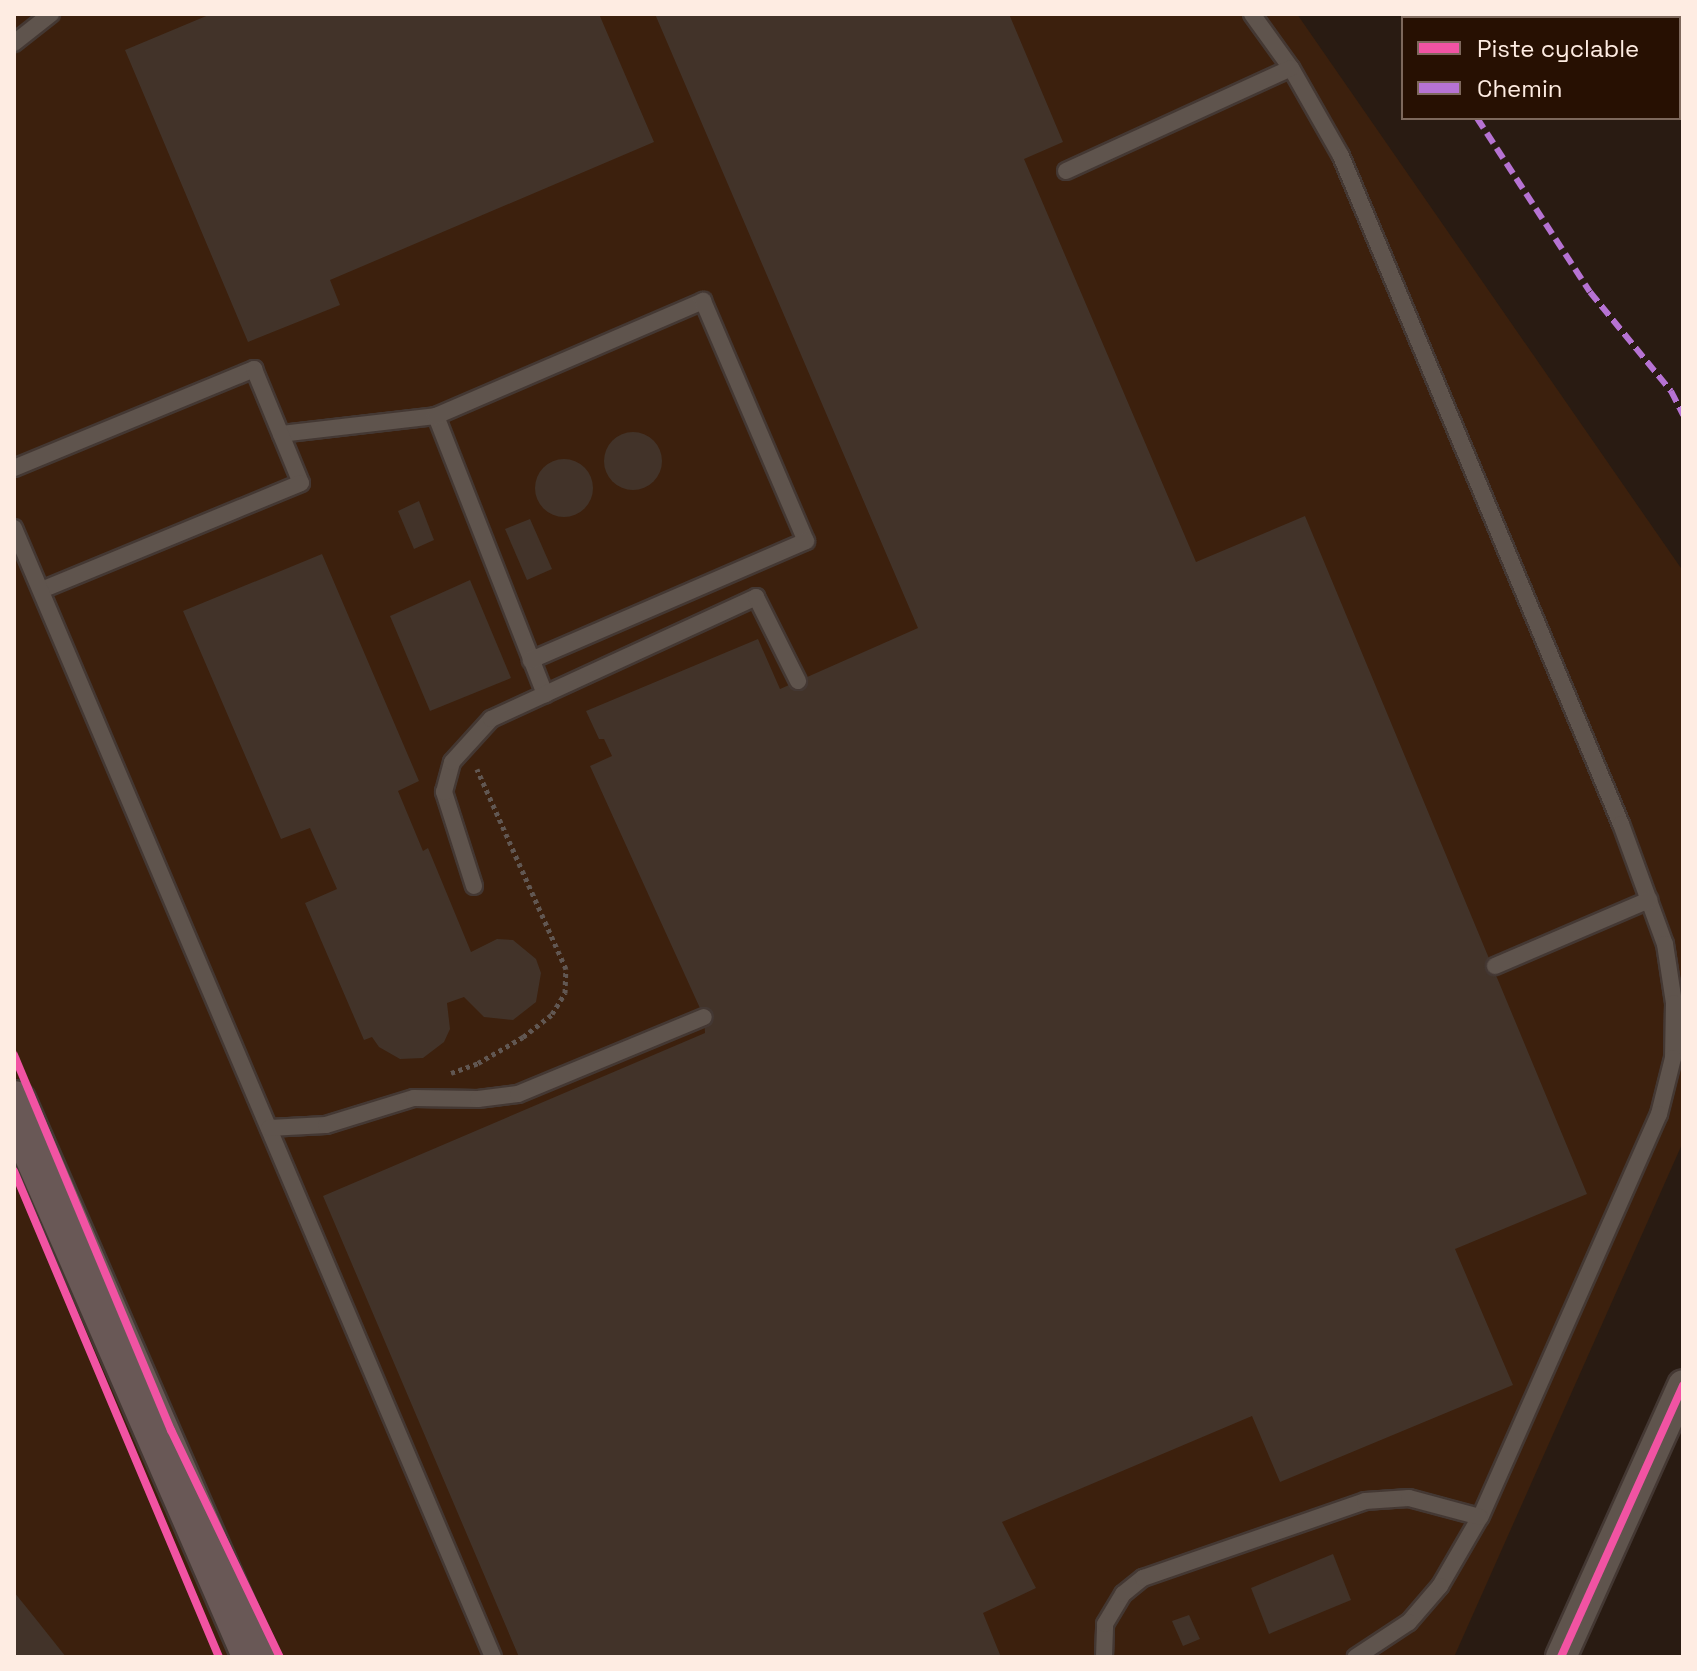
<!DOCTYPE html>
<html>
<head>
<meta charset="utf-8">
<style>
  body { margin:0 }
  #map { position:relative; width:1697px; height:1671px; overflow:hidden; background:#291b12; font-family:"Space Grotesk",sans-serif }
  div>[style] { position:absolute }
  .built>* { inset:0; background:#3c200d }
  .building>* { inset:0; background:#423329 }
  .round { border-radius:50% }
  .path>* { height:5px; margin-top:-2.5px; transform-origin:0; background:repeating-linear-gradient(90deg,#615752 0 4px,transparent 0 8px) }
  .roads { filter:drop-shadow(2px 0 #443833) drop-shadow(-2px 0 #443833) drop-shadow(0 2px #443833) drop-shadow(0 -2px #443833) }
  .service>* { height:16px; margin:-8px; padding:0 8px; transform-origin:8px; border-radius:8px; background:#5f544d }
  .minor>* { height:30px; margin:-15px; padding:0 15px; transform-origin:15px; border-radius:15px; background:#5f544d }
  .primary>* { height:44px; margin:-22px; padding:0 22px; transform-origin:22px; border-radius:22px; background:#695856 }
  .quiet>* { height:6px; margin-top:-3px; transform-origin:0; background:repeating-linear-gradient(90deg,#b673d3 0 12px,transparent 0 18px) }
  .cycleway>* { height:8px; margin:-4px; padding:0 4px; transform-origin:4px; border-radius:4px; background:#f153a3 }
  span { translate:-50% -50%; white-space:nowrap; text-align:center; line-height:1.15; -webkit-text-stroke:7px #271002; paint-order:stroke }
  .frame { position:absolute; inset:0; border:16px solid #feece2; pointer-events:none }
  .legend { position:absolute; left:1401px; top:16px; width:280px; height:104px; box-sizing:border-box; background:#271002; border:2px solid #7d685c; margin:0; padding:10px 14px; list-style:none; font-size:24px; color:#feece2 }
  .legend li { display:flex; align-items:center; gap:16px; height:40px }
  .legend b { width:40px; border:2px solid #7d685c }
</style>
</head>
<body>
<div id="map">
  <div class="built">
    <i style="clip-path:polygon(14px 14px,1297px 14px,1683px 571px,1683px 1142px,1454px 1657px,14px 1657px)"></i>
  </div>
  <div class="building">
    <i style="clip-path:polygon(211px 14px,599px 14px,654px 142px,330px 280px,340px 305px,248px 342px,125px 50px)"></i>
    <i style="clip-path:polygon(655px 14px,1009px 14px,1063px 142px,1024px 159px,1196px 562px,1305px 516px,1587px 1194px,1455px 1249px,1513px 1385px,1280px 1482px,1252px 1416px,1002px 1522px,1036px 1588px,983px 1613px,1001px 1657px,519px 1657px,323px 1196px,705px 1033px,704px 1017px,590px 766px,612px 756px,604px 739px,599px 739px,586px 711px,758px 639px,780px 689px,918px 628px)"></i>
    <i class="round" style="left:604px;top:432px;width:58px;height:58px"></i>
    <i class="round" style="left:535px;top:459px;width:58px;height:58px"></i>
    <i style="clip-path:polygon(419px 501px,434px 540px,414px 549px,398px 511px)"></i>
    <i style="clip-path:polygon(530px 519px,552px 569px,527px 580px,505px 529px)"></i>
    <i style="clip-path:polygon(322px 554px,419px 781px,398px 791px,423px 851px,428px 848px,471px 952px,497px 939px,513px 940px,536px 959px,541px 973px,536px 1002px,513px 1020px,484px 1017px,464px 997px,447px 1003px,450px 1029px,444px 1042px,423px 1058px,400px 1059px,379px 1047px,372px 1037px,364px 1040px,305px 903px,337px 889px,310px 828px,281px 839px,183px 611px)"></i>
    <i style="clip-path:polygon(470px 580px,511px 678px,430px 711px,390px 616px)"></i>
    <i style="clip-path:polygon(1333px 1554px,1351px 1600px,1269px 1634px,1251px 1588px)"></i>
    <i style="clip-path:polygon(14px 1592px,35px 1618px,66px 1657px,14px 1657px)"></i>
    <i style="clip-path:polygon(1189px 1615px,1200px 1639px,1183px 1646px,1172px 1621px)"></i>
  </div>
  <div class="path">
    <i style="left:451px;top:1073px;width:29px;rotate:-20deg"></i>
    <i style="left:478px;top:1063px;width:52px;rotate:-30deg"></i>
    <i style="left:523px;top:1037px;width:37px;rotate:-38deg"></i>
    <i style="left:552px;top:1014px;width:25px;rotate:-58deg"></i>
    <i style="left:565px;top:993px;width:24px;rotate:-88deg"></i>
    <i style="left:566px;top:969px;width:219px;rotate:-114deg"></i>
  </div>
  <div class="roads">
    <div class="service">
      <i style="left:1252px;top:14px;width:67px;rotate:54.2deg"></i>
      <i style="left:1291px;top:68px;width:101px;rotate:60.4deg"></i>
      <i style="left:1341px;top:156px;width:724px;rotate:67.26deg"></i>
      <i style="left:1621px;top:824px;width:128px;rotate:69.9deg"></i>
      <i style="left:1665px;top:944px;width:60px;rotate:81.3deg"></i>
      <i style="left:1674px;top:1003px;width:55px;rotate:91deg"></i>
      <i style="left:1673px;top:1058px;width:58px;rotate:104deg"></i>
      <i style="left:1659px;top:1114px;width:441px;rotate:113.9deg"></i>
      <i style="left:1480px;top:1517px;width:80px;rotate:120.1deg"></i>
      <i style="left:1440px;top:1586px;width:48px;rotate:130.7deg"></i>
      <i style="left:1409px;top:1622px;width:64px;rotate:146.6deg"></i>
      <i style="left:14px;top:43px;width:47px;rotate:-38.1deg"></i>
      <i style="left:1066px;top:171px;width:247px;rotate:-24.6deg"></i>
      <i style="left:436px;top:416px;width:299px;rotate:68.6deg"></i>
      <i style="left:281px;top:434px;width:156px;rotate:-6.6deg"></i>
      <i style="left:436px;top:416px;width:291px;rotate:-23.3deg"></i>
      <i style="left:703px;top:301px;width:261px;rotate:66.8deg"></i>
      <i style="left:806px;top:541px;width:300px;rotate:156.6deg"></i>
      <i style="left:14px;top:468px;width:260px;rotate:-22.4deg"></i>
      <i style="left:254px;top:369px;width:123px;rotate:67.6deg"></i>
      <i style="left:301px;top:483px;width:281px;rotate:157.6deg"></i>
      <i style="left:14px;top:528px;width:1226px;rotate:67.01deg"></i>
      <i style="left:474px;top:886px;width:99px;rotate:-107.7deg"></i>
      <i style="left:444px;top:792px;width:31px;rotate:-75deg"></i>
      <i style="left:452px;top:762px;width:58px;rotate:-47.8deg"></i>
      <i style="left:491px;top:719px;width:292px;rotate:-24.7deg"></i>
      <i style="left:756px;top:597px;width:94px;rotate:63.4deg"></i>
      <i style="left:1495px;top:966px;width:168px;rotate:-23.2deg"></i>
      <i style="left:269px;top:1128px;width:57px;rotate:-3deg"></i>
      <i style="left:326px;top:1125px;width:92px;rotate:-17.1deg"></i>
      <i style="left:414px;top:1098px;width:64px;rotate:0.9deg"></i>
      <i style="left:478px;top:1099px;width:40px;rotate:-7.1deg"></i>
      <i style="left:518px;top:1094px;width:201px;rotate:-22.5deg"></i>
      <i style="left:1104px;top:1657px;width:33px;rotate:-88deg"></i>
      <i style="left:1105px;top:1624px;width:35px;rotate:-59deg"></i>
      <i style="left:1123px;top:1594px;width:26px;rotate:-39deg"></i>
      <i style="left:1143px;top:1578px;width:235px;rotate:-19.1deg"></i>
      <i style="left:1365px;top:1501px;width:44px;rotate:-3.9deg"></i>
      <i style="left:1409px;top:1498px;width:73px;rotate:15deg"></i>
    </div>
    <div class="minor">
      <i style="left:1561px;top:1657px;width:298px;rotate:-65.8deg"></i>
    </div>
    <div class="primary">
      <i style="left:14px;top:1103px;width:604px;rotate:66.49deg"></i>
    </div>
  </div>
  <div class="quiet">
    <i style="left:1416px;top:14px;width:4px;rotate:63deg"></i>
    <i style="left:1477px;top:118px;width:207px;rotate:57deg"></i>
    <i style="left:1590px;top:292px;width:128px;rotate:50.7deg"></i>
    <i style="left:1671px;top:391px;width:27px;rotate:63deg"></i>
  </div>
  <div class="cycleway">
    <i style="left:14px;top:1055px;width:407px;rotate:67.3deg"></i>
    <i style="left:171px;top:1430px;width:252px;rotate:64.4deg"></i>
    <i style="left:14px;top:1171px;width:527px;rotate:67.13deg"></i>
    <i style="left:1561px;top:1657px;width:298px;rotate:-65.8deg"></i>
  </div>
  <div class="frame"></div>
  <ul class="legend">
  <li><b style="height:10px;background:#f153a3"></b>Piste cyclable</li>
  <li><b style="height:10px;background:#b673d3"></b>Chemin</li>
  </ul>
</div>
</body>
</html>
